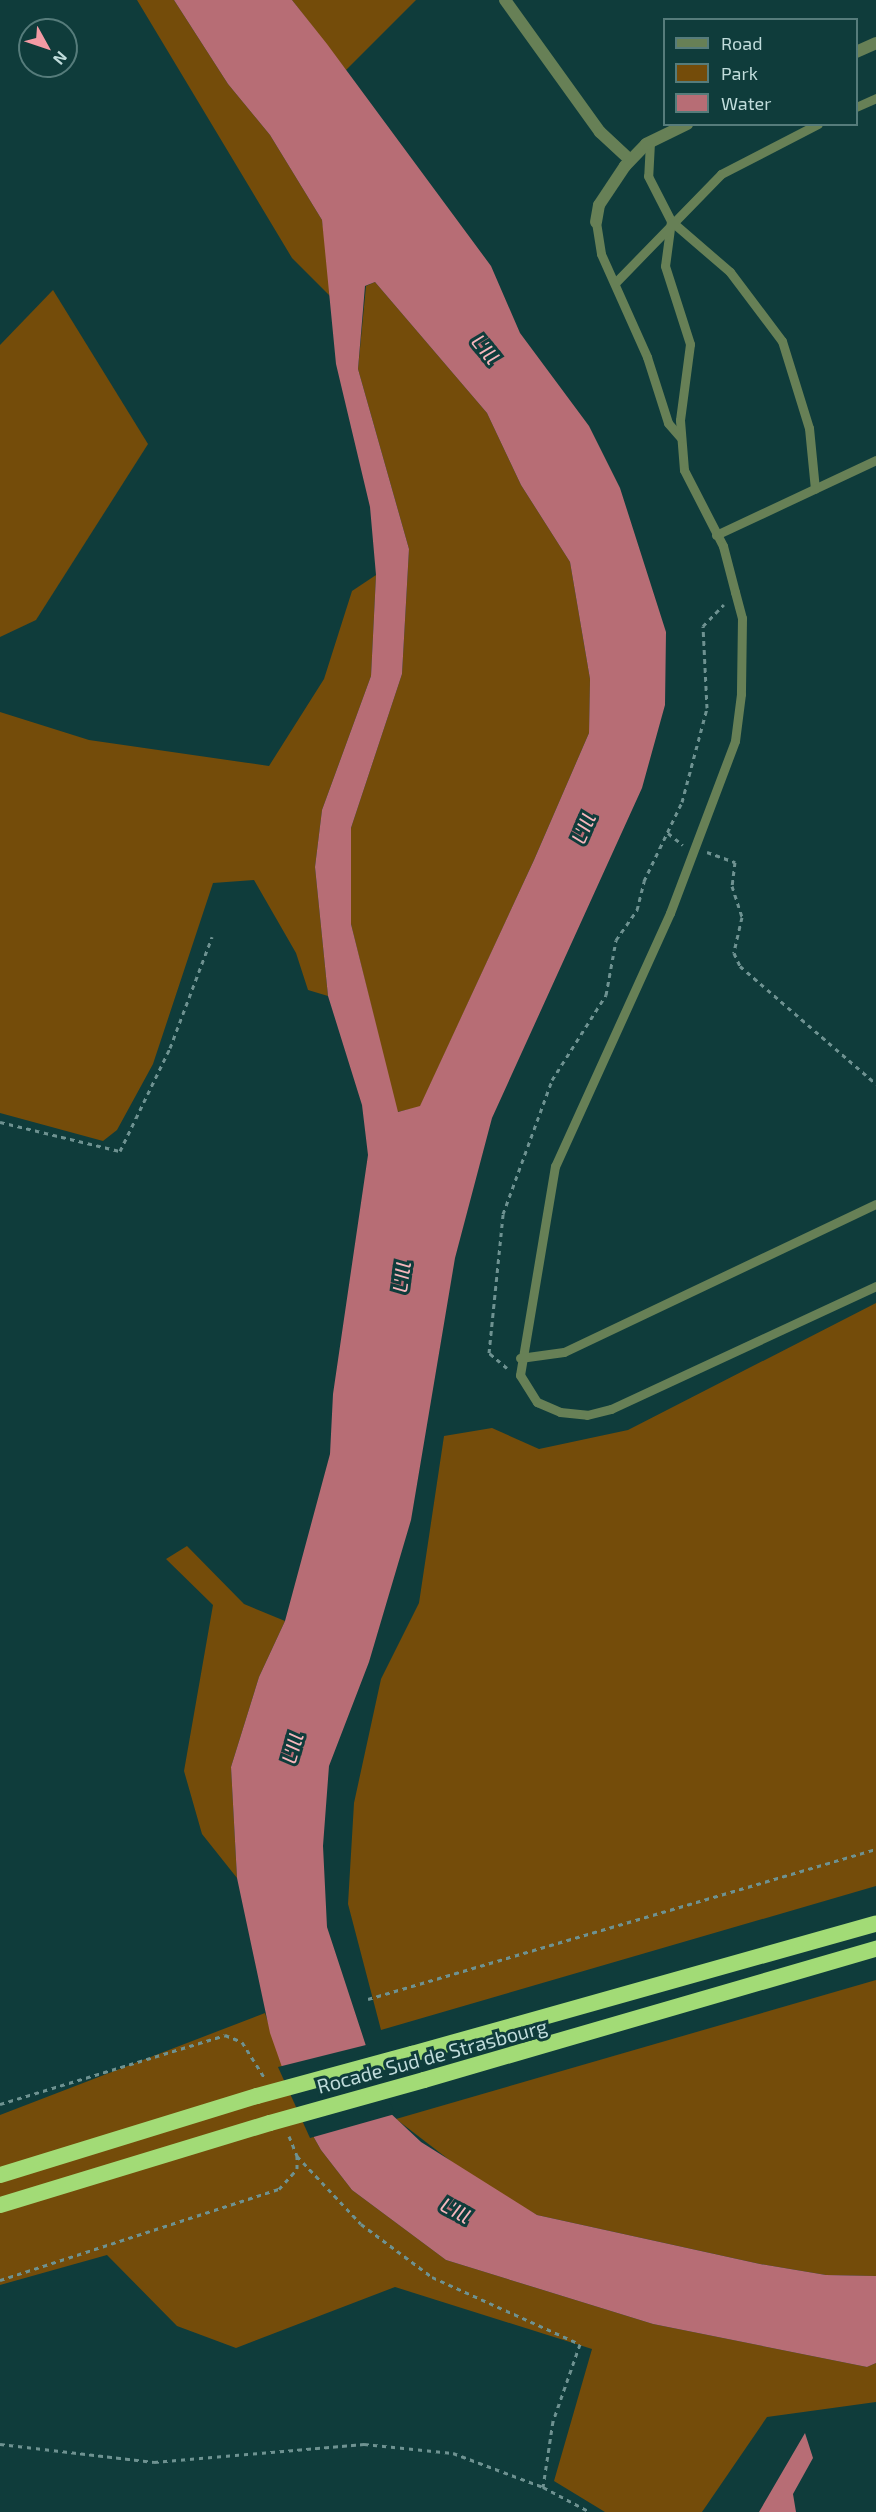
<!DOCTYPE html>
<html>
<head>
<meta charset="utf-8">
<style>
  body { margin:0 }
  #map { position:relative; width:876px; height:2512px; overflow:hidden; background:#0f3c3b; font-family:"Exo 2",sans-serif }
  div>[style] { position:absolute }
  .green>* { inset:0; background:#744c0a }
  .water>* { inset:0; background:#b76d75 }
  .pier>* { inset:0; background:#0f3c3b }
  .path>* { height:3px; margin-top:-1.5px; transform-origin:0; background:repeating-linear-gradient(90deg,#6e9291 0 4.5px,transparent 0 9px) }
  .service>* { height:9px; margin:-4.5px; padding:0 4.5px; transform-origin:4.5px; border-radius:4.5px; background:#678056 }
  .minor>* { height:12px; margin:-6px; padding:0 6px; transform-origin:6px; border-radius:6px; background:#678056 }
  .trunk>* { height:16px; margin:-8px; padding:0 8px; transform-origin:8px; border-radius:8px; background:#a2db76 }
  .trunk-bridge>* { height:16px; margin:-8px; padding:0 8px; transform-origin:8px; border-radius:8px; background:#a2db76 }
  span { translate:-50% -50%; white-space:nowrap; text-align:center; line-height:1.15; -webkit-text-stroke:6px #0f3c3b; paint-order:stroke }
  .street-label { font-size:20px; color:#c0dcdb }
  .water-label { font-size:21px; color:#f6b6bc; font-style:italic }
  .legend { position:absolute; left:663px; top:18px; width:195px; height:108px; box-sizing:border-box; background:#0f3c3b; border:2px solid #567c7b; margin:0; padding:8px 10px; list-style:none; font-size:18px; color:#c0dcdb }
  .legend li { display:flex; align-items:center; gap:12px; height:30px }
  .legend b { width:30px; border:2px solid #567c7b }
  .north { position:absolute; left:18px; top:18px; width:60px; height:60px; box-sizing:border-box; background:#0f3c3b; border:2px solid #567c7b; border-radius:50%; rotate:130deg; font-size:16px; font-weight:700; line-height:24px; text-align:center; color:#c0dcdb }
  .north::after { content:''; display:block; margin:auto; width:21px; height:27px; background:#f49aa4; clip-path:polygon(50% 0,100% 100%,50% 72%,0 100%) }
</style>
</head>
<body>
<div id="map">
  <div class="green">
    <i style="clip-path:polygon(137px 0,174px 0,228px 84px,270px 135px,322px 220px,334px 300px,292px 258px)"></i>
    <i style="clip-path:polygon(292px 0,416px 0,346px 70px)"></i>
    <i style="clip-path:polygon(375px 282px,487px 413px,521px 485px,570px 562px,590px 679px,589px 733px,534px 860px,420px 1107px,397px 1112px,351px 924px,351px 828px,402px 674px,409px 549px,358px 369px,366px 286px)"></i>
    <i style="clip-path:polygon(53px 290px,148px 444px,36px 620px,0 637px,0 345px)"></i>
    <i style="clip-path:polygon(376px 575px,371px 676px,322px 810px,315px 867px,328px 996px,308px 990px,296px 953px,254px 880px,213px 883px,153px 1064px,117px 1130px,103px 1141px,0 1113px,0 712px,89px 740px,269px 766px,324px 679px,352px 591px)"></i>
    <i style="clip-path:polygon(876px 1303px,876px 1886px,381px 2030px,348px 1904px,354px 1803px,381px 1679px,419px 1603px,444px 1436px,492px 1428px,539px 1449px,628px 1430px)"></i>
    <i style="clip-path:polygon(187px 1546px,244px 1604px,285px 1621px,259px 1677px,231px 1767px,237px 1878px,202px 1834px,184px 1771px,213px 1605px,166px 1559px)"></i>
    <i style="clip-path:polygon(876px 1980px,876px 2276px,826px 2275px,760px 2264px,537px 2215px,474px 2179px,396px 2119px)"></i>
    <i style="clip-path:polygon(265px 2013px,295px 2104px,321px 2150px,352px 2190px,446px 2260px,653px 2324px,867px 2367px,876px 2363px,876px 2402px,767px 2417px,702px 2512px,605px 2512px,554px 2481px,592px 2349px,395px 2287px,236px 2348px,177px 2326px,107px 2255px,0 2285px,0 2115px)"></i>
  </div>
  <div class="water">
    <i style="clip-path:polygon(evenodd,174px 0,292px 0,327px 44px,491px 266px,520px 333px,589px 426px,620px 488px,666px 632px,665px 705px,642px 788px,492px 1118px,455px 1258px,411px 1520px,369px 1662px,329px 1766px,323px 1846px,327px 1927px,387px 2110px,421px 2142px,537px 2215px,760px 2264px,826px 2275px,876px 2276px,876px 2363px,867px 2367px,653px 2324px,446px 2260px,352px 2190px,321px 2150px,295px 2104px,270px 2033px,237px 1878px,231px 1767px,259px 1677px,285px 1621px,330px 1454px,333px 1394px,368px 1155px,362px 1105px,328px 996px,315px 867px,322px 810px,371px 676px,376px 575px,370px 507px,336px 364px,322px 220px,270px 135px,228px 84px,174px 0,375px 282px,487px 413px,521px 485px,570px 562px,590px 679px,589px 733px,534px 860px,420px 1106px,398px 1112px,351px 924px,351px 828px,402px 674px,409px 549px,358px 369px,365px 286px,375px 282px)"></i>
    <i style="clip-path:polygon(805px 2433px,813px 2458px,793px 2494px,796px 2512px,759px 2512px)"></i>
  </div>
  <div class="pier">
    <i style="clip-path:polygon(366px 2045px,395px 2114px,310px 2138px,278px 2067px)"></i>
  </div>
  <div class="path">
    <i style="left:668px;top:833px;width:19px;rotate:39deg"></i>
    <i style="left:707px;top:852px;width:30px;rotate:20deg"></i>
    <i style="left:735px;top:862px;width:24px;rotate:97deg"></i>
    <i style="left:732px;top:886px;width:33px;rotate:72deg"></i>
    <i style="left:742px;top:917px;width:37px;rotate:103deg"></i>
    <i style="left:734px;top:953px;width:14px;rotate:65deg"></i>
    <i style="left:740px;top:966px;width:180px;rotate:40.9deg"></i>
    <i style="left:0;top:1122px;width:123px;rotate:13.6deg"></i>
    <i style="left:120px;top:1151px;width:114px;rotate:-64.1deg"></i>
    <i style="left:170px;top:1048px;width:119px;rotate:-69.3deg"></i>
    <i style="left:507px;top:1368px;width:23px;rotate:-140deg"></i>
    <i style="left:489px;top:1353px;width:140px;rotate:-84.2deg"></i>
    <i style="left:503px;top:1214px;width:143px;rotate:-69.9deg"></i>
    <i style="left:552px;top:1080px;width:101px;rotate:-57.6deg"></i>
    <i style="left:606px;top:995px;width:56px;rotate:-79.7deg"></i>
    <i style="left:616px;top:940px;width:37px;rotate:-55deg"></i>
    <i style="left:637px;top:910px;width:30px;rotate:-76deg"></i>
    <i style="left:644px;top:881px;width:88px;rotate:-64.3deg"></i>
    <i style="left:682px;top:802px;width:97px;rotate:-75.1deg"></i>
    <i style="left:707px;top:708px;width:82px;rotate:-92.8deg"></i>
    <i style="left:703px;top:626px;width:30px;rotate:-46deg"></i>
    <i style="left:368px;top:1999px;width:530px;rotate:-16.45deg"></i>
    <i style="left:0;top:2104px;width:235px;rotate:-17deg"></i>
    <i style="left:225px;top:2035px;width:18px;rotate:22deg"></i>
    <i style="left:242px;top:2042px;width:41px;rotate:57.8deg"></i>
    <i style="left:289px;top:2136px;width:22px;rotate:68deg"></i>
    <i style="left:297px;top:2156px;width:93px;rotate:46.7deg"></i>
    <i style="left:361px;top:2224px;width:89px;rotate:36.7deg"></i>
    <i style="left:432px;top:2277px;width:162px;rotate:24.4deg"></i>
    <i style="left:580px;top:2344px;width:82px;rotate:109.3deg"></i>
    <i style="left:553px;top:2421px;width:67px;rotate:98.6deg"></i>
    <i style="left:0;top:2280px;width:293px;rotate:-18.1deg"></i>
    <i style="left:279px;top:2189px;width:27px;rotate:-48deg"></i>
    <i style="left:297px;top:2169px;width:13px;rotate:-90deg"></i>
    <i style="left:0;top:2444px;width:155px;rotate:6.7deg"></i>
    <i style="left:154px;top:2462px;width:211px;rotate:-4.9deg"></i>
    <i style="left:364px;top:2444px;width:89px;rotate:5.8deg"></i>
    <i style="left:453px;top:2453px;width:96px;rotate:20.7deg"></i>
    <i style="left:543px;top:2487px;width:53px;rotate:28deg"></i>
  </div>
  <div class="service">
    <i style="left:856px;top:107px;width:22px;rotate:-24deg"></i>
    <i style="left:650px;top:142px;width:34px;rotate:93deg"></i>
    <i style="left:648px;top:176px;width:51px;rotate:62.9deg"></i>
    <i style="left:671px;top:221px;width:45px;rotate:97.6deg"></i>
    <i style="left:665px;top:266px;width:82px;rotate:72.2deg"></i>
    <i style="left:690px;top:344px;width:77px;rotate:97.5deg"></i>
    <i style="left:680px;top:420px;width:50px;rotate:85.4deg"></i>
    <i style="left:684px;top:470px;width:85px;rotate:62.8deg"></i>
    <i style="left:723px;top:546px;width:48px;rotate:75.4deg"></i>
    <i style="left:735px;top:592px;width:27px;rotate:75deg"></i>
    <i style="left:742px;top:618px;width:76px;rotate:90.8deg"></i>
    <i style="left:741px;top:694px;width:47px;rotate:97.3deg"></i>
    <i style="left:735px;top:741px;width:184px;rotate:110.7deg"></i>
    <i style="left:670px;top:913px;width:278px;rotate:114.4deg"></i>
    <i style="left:555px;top:1166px;width:212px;rotate:99.5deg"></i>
    <i style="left:520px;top:1375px;width:32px;rotate:58deg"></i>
    <i style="left:537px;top:1402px;width:25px;rotate:23deg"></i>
    <i style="left:560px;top:1412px;width:27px;rotate:6deg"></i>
    <i style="left:587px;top:1415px;width:25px;rotate:-14deg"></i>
    <i style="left:611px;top:1409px;width:292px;rotate:-24.9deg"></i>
    <i style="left:671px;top:221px;width:78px;rotate:40.8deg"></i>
    <i style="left:730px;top:272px;width:86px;rotate:53deg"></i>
    <i style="left:782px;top:341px;width:91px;rotate:72.8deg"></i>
    <i style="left:809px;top:428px;width:61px;rotate:84.4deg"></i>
    <i style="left:596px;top:222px;width:32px;rotate:81deg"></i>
    <i style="left:601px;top:254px;width:113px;rotate:65.9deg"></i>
    <i style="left:647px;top:357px;width:69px;rotate:72.3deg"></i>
    <i style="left:668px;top:423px;width:20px;rotate:49deg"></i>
    <i style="left:615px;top:283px;width:152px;rotate:-45.8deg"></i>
    <i style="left:721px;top:174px;width:109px;rotate:-27.3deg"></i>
    <i style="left:716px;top:535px;width:177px;rotate:-25.1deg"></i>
    <i style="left:520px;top:1358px;width:44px;rotate:-7.8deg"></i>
    <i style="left:564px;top:1352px;width:345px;rotate:-25.4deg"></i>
  </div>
  <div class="minor">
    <i style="left:505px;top:0;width:163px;rotate:54.3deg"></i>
    <i style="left:600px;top:132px;width:41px;rotate:43deg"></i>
    <i style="left:856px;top:52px;width:22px;rotate:-24deg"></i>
    <i style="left:596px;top:222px;width:17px;rotate:-80deg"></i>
    <i style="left:599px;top:205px;width:47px;rotate:-56.3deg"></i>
    <i style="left:625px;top:166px;width:30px;rotate:-46deg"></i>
    <i style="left:646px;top:144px;width:46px;rotate:-26deg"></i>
  </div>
  <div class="trunk">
    <i style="left:412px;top:2054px;width:482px;rotate:-15.7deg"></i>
    <i style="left:424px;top:2080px;width:471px;rotate:-16.2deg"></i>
    <i style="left:0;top:2175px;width:269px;rotate:-17.1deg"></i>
    <i style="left:0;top:2205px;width:282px;rotate:-16.9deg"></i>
  </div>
  <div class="trunk-bridge">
    <i style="left:257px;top:2096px;width:161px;rotate:-15.2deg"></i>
    <i style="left:270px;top:2123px;width:160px;rotate:-15.6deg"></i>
  </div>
  <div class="street-label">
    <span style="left:432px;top:2056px;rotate:-15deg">Rocade Sud de Strasbourg</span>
  </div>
  <div class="water-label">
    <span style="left:486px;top:349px;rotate:51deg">L'Ill</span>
    <span style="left:583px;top:828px;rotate:-66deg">L'Ill</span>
    <span style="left:401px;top:1277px;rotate:-82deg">L'Ill</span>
    <span style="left:292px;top:1748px;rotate:-74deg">L'Ill</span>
    <span style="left:456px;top:2210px;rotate:29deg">L'Ill</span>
  </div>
  <ul class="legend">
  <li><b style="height:8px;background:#678056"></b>Road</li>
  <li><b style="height:16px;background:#744c0a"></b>Park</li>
  <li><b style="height:16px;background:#b76d75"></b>Water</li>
  </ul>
  <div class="north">N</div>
</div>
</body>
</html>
